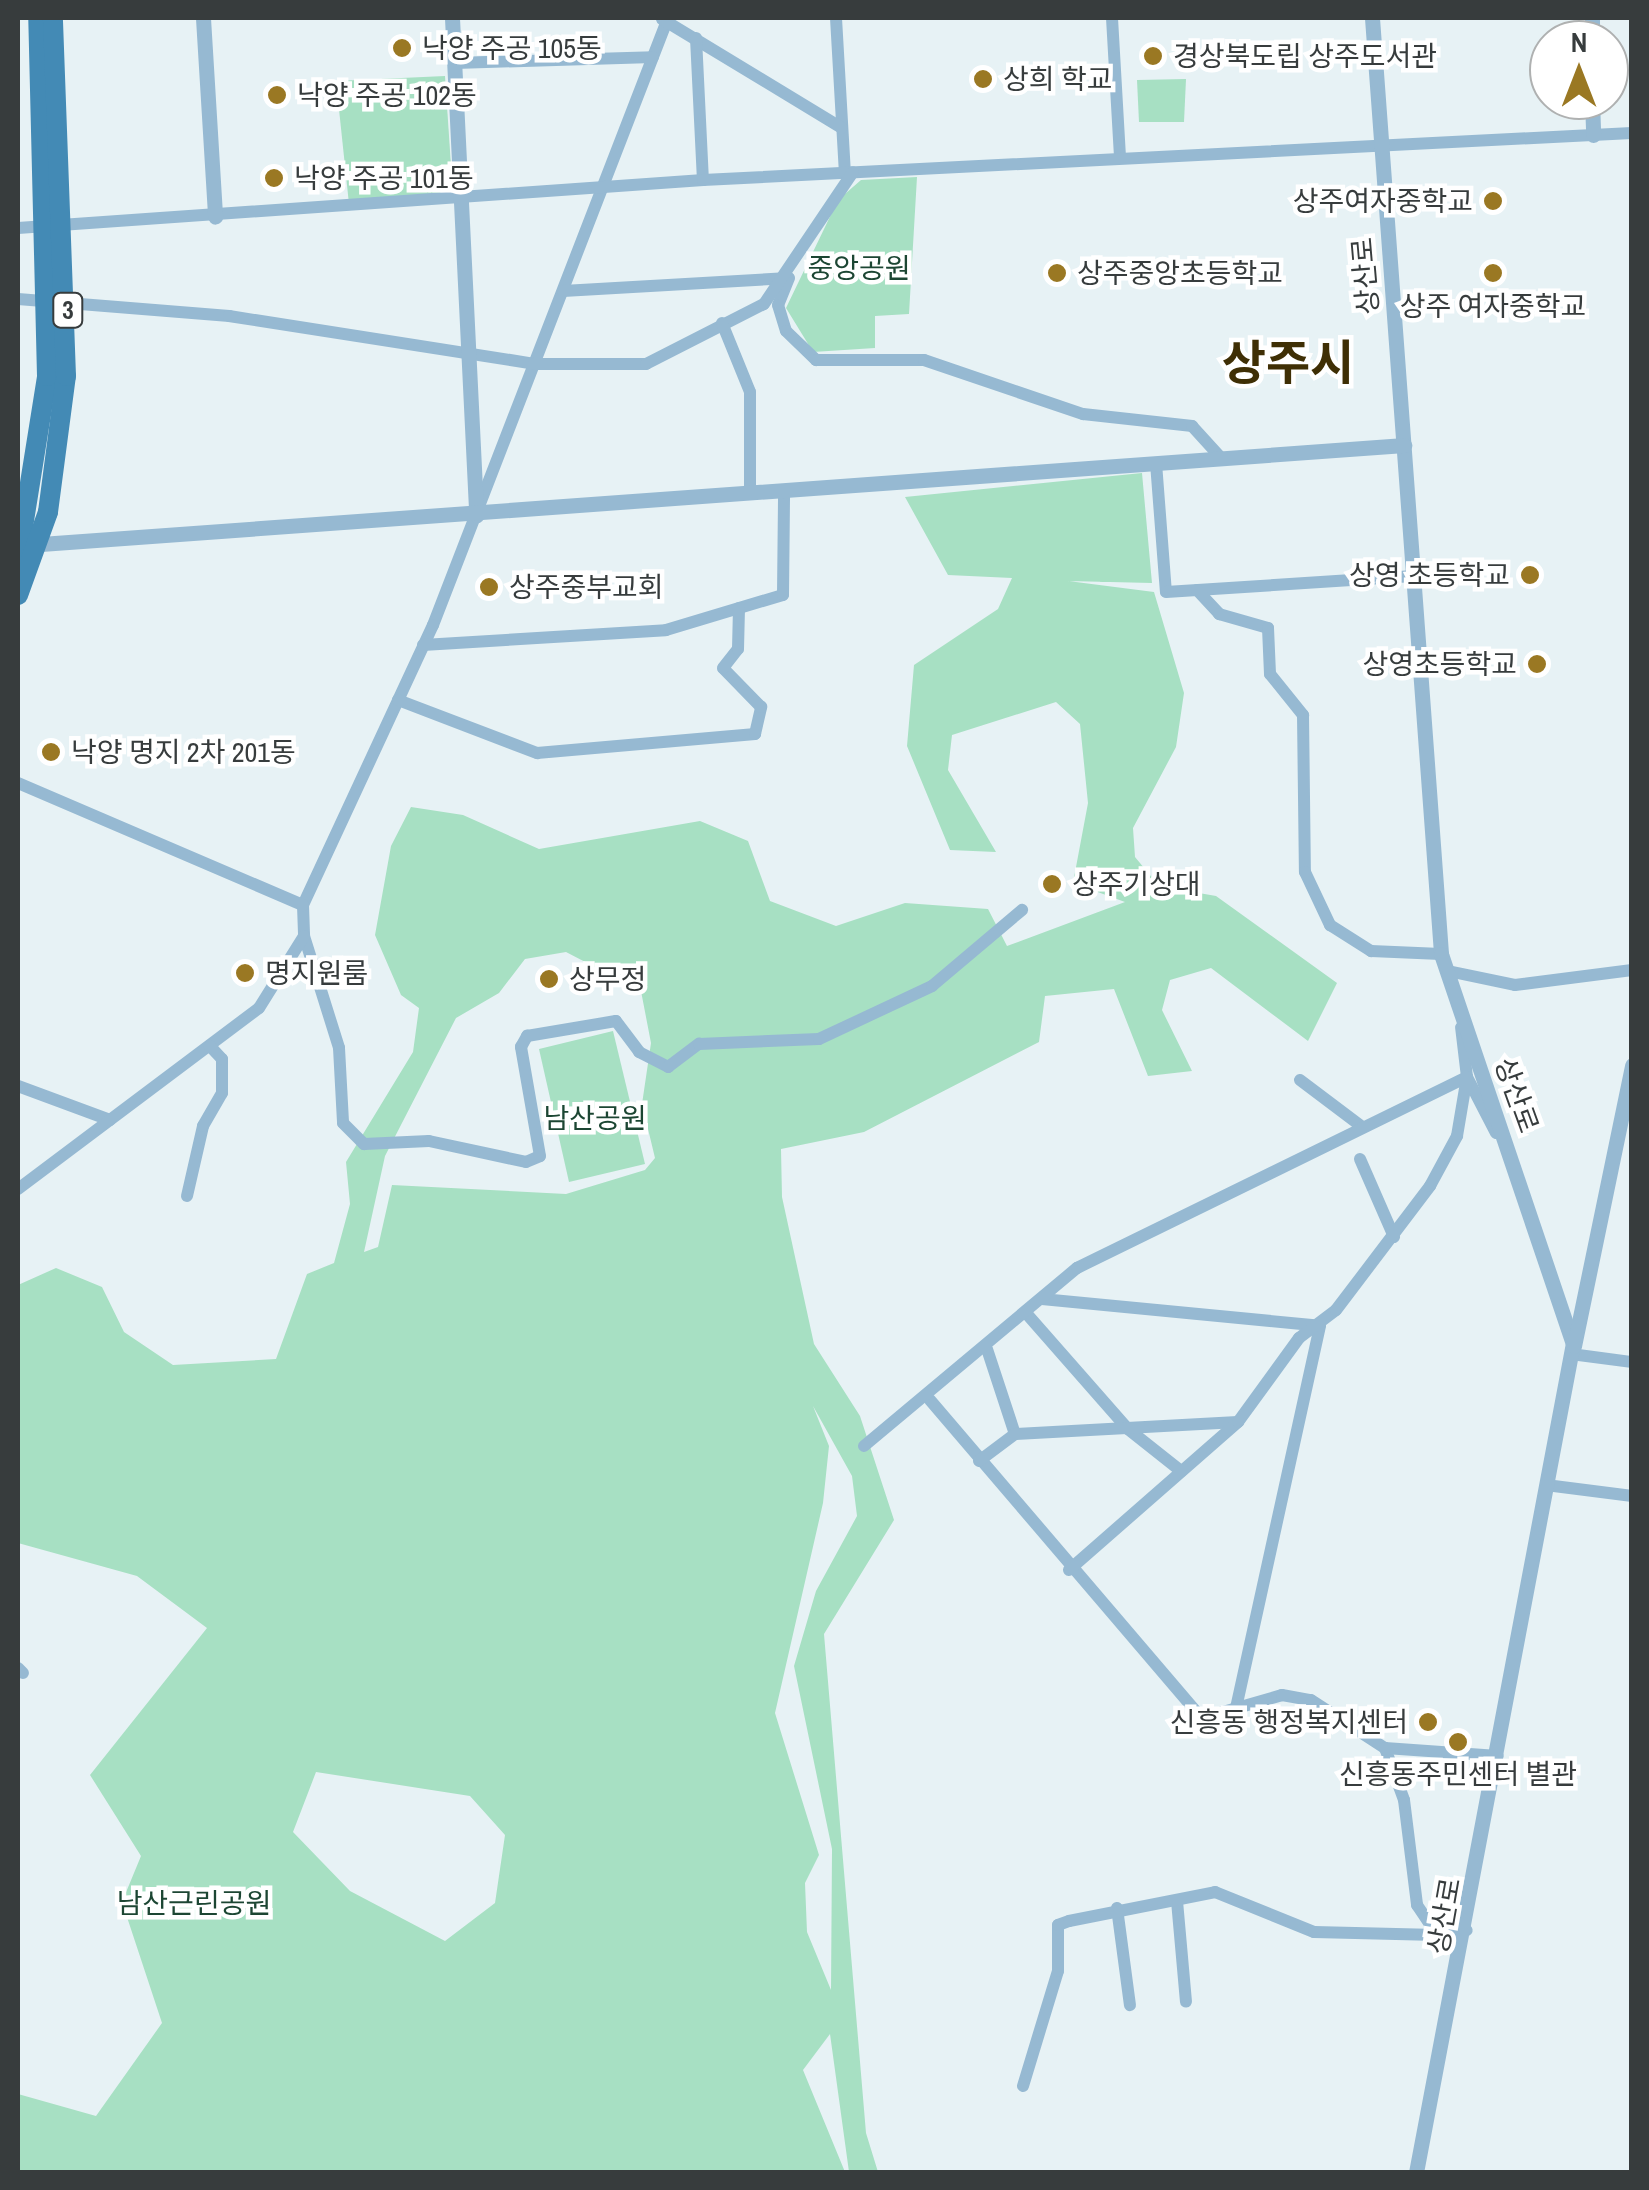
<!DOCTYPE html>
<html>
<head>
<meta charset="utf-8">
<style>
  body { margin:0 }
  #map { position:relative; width:1649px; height:2190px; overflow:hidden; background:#e7f2f5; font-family:"Archivo Narrow","Noto Sans KR",sans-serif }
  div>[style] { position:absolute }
  .green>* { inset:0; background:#a7e0c3 }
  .minor>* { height:12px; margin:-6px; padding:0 6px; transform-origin:6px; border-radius:6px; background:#96b9d2 }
  .tertiary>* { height:15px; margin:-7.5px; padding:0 7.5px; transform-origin:7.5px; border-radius:7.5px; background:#96b9d2 }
  .primary>* { height:20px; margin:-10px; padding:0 10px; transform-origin:10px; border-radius:10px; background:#438ab5 }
  .dots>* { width:28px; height:28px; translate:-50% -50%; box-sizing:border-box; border:5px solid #fff; border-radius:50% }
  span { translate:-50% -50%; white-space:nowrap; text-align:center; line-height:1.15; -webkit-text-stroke:9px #fff; paint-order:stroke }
  .shield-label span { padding:2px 8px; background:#fff; border:2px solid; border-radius:8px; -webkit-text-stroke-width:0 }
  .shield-label { font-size:25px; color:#373c3d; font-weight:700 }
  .poi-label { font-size:28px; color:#373c3d }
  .left { translate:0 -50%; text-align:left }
  .right { translate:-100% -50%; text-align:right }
  .park-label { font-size:28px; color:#1c4633 }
  .street-label { font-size:28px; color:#373c3d }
  .town-label { font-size:48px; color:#3f2f05; font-weight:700 }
  .frame { position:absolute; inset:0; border:20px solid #373c3d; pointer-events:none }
  .north { position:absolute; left:1529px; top:20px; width:100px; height:100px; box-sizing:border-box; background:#fff; border:2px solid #afb1b1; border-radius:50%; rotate:0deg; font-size:28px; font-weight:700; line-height:40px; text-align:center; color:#373c3d }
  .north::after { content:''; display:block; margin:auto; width:35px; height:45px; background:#9a7823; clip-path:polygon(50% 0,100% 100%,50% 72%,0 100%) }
</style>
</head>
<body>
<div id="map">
  <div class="green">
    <i style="clip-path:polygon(445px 76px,452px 181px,435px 198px,349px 204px,336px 81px)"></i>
    <i style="clip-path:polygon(1186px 79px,1184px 122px,1139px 122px,1137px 80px)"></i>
    <i style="clip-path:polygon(917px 177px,909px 314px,875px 316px,875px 348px,813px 352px,786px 308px,838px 200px,861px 180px)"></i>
    <i style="clip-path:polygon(evenodd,1142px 473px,1152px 583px,1068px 581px,1154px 592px,1184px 693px,1176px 747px,1133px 828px,1135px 857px,1159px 886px,1216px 896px,1337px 983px,1308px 1041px,1211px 968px,1170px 980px,1162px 1010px,1192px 1071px,1148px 1076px,1114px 989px,1045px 996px,1039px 1042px,864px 1132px,781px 1149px,782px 1197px,814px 1344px,860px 1416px,894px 1520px,824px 1634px,866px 2133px,878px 2172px,849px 2172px,830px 2034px,803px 2070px,845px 2172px,18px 2172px,18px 2094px,96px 2116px,162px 2023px,122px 1902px,141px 1856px,90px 1775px,207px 1628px,137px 1576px,18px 1543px,18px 1285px,56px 1268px,102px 1287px,124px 1332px,173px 1365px,276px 1359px,307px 1274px,334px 1263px,350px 1204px,346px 1162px,413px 1052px,419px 1008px,401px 995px,375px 935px,391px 846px,411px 807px,463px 815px,539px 849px,700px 821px,748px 841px,770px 901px,836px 926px,905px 903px,988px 909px,1007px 946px,1125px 902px,1073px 883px,1088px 803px,1080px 724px,1056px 702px,952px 735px,948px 770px,996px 852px,950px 850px,907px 746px,914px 665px,998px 609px,1012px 578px,948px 575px,905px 497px,1142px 473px,566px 952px,641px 991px,651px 1043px,642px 1104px,655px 1158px,645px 1170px,566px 1194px,392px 1185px,378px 1247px,364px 1252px,385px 1156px,456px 1018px,499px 993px,525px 959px,566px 952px,1142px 473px,813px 1406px,852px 1476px,857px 1516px,816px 1591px,794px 1666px,832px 1849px,831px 1990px,807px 1932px,805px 1883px,819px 1855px,775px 1713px,823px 1503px,829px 1446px,813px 1406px,1142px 473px,316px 1772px,470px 1796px,505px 1835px,495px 1903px,445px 1941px,350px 1891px,293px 1832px,316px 1772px)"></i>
    <i style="clip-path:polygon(613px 1031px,645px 1164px,569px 1182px,539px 1049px)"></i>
  </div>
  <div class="minor">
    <i style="left:668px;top:18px;width:651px;rotate:111.16deg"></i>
    <i style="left:433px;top:625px;width:309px;rotate:114.9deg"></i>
    <i style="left:303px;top:905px;width:31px;rotate:88deg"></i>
    <i style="left:304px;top:936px;width:117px;rotate:72.6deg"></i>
    <i style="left:339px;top:1048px;width:75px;rotate:86.9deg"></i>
    <i style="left:343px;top:1123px;width:30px;rotate:45deg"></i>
    <i style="left:364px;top:1144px;width:65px;rotate:-2.6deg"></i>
    <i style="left:429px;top:1141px;width:99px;rotate:12.2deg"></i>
    <i style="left:526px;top:1162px;width:15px;rotate:-23deg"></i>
    <i style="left:540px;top:1156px;width:111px;rotate:-99.9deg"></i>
    <i style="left:521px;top:1047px;width:13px;rotate:-61deg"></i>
    <i style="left:527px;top:1036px;width:90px;rotate:-9.6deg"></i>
    <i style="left:616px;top:1021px;width:39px;rotate:53deg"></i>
    <i style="left:639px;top:1052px;width:33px;rotate:27deg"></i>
    <i style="left:668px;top:1067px;width:39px;rotate:-37deg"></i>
    <i style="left:699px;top:1044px;width:120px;rotate:-2.4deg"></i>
    <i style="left:819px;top:1039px;width:125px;rotate:-25.1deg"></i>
    <i style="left:932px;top:986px;width:118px;rotate:-40.2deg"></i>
    <i style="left:836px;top:18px;width:154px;rotate:86.7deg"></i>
    <i style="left:1112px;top:18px;width:140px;rotate:86.7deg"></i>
    <i style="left:662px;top:19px;width:210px;rotate:31.2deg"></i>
    <i style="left:696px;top:38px;width:142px;rotate:87.2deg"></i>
    <i style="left:455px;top:63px;width:198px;rotate:-1.7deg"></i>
    <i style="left:18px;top:228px;width:687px;rotate:-4.01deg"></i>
    <i style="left:703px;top:180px;width:930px;rotate:-2.9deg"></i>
    <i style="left:563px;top:291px;width:226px;rotate:-3.3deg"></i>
    <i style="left:789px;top:278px;width:29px;rotate:112deg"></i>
    <i style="left:778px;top:305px;width:27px;rotate:73deg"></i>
    <i style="left:786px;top:331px;width:42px;rotate:44deg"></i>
    <i style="left:816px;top:360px;width:108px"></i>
    <i style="left:924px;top:360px;width:168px;rotate:18.8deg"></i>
    <i style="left:1083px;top:414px;width:110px;rotate:6.3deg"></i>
    <i style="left:1192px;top:426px;width:45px;rotate:47.7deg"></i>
    <i style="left:18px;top:299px;width:212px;rotate:4.6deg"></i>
    <i style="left:229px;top:316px;width:309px;rotate:8.9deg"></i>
    <i style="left:534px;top:364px;width:112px"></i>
    <i style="left:646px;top:364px;width:132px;rotate:-27deg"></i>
    <i style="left:764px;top:304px;width:159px;rotate:-56deg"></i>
    <i style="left:722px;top:323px;width:74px;rotate:67.9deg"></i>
    <i style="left:750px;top:392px;width:102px;rotate:90deg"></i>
    <i style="left:1156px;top:463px;width:129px;rotate:85.6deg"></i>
    <i style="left:1166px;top:592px;width:248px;rotate:-3.7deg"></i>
    <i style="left:1197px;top:590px;width:33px;rotate:47deg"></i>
    <i style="left:1219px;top:614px;width:51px;rotate:15.9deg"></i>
    <i style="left:1268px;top:628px;width:46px;rotate:87.5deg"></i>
    <i style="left:1270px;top:674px;width:53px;rotate:51.2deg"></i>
    <i style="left:1303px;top:715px;width:157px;rotate:89.3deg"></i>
    <i style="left:1305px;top:872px;width:59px;rotate:64.7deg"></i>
    <i style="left:1330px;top:925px;width:49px;rotate:32.4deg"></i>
    <i style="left:1371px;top:951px;width:70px;rotate:2.5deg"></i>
    <i style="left:423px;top:645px;width:243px;rotate:-3.5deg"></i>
    <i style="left:666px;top:630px;width:122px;rotate:-16.7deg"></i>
    <i style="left:783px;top:595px;width:104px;rotate:-89.4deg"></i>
    <i style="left:398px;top:700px;width:149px;rotate:20.9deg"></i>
    <i style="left:537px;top:753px;width:219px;rotate:-5deg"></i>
    <i style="left:755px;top:734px;width:28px;rotate:-77deg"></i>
    <i style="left:761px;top:707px;width:54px;rotate:-134.3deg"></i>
    <i style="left:723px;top:668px;width:24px;rotate:-52deg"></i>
    <i style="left:738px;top:649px;width:41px;rotate:-88.6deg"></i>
    <i style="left:18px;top:783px;width:310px;rotate:23.2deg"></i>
    <i style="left:1448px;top:971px;width:68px;rotate:11.8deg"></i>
    <i style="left:1515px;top:985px;width:118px;rotate:-7.3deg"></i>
    <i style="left:1467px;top:1077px;width:63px;rotate:62.6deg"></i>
    <i style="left:1300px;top:1080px;width:76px;rotate:37deg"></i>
    <i style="left:18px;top:1086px;width:98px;rotate:20.3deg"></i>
    <i style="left:1360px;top:1159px;width:85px;rotate:66.4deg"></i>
    <i style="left:18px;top:1189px;width:301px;rotate:-36.9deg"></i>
    <i style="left:259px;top:1008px;width:85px;rotate:-58deg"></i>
    <i style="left:187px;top:1196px;width:72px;rotate:-77.1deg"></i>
    <i style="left:203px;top:1126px;width:38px;rotate:-60deg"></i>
    <i style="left:222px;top:1093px;width:34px;rotate:-90deg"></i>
    <i style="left:222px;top:1059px;width:18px;rotate:-133deg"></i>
    <i style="left:1042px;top:1299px;width:279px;rotate:5.5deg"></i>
    <i style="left:1320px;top:1326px;width:395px;rotate:102.4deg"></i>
    <i style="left:1026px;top:1313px;width:154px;rotate:48.7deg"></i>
    <i style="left:1128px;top:1429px;width:68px;rotate:38.4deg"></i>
    <i style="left:987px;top:1349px;width:89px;rotate:71.8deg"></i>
    <i style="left:1571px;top:1354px;width:62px;rotate:7.5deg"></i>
    <i style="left:930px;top:1400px;width:418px;rotate:49.5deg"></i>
    <i style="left:1202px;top:1718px;width:83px;rotate:-16deg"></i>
    <i style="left:1282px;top:1695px;width:29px;rotate:10deg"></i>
    <i style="left:1311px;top:1700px;width:88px;rotate:33deg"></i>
    <i style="left:1385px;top:1748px;width:55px;rotate:69.9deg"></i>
    <i style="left:1404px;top:1800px;width:106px;rotate:82.9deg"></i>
    <i style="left:1417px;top:1905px;width:36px;rotate:56deg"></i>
    <i style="left:1437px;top:1935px;width:30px;rotate:-9deg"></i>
    <i style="left:864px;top:1446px;width:278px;rotate:-39.9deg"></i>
    <i style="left:1077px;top:1268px;width:434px;rotate:-26.1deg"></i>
    <i style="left:1467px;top:1077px;width:50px;rotate:-96.8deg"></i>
    <i style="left:979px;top:1461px;width:45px;rotate:-36.9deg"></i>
    <i style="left:1015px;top:1434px;width:223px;rotate:-3.1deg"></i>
    <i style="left:1546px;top:1485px;width:87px;rotate:7.3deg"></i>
    <i style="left:1069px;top:1570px;width:225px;rotate:-41.2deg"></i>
    <i style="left:1238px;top:1422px;width:104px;rotate:-54deg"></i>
    <i style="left:1299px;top:1338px;width:46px;rotate:-37.1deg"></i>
    <i style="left:1336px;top:1310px;width:156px;rotate:-52.8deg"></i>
    <i style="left:1430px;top:1186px;width:57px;rotate:-61.6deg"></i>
    <i style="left:1457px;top:1136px;width:60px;rotate:-80.4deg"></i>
    <i style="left:18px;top:1668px;width:7px;rotate:45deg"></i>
    <i style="left:1385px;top:1748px;width:113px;rotate:4deg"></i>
    <i style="left:1177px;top:1901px;width:101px;rotate:84.9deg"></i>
    <i style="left:1117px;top:1908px;width:98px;rotate:82.4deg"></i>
    <i style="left:1023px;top:2086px;width:120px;rotate:-73.1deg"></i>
    <i style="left:1058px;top:1971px;width:46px;rotate:-90deg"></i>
    <i style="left:1058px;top:1925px;width:12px;rotate:-20deg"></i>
    <i style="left:1069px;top:1921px;width:149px;rotate:-11.2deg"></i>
    <i style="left:1215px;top:1892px;width:107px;rotate:22deg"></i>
    <i style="left:1314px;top:1932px;width:123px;rotate:1.4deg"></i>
  </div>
  <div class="tertiary">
    <i style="left:203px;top:18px;width:199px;rotate:86.5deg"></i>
    <i style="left:452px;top:18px;width:498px;rotate:87.2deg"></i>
    <i style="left:1372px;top:18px;width:939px;rotate:85.78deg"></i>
    <i style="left:1441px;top:954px;width:411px;rotate:71.3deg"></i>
    <i style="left:1573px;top:1343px;width:844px;rotate:100.72deg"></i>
    <i style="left:1592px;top:18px;width:22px;rotate:90deg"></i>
    <i style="left:1592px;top:100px;width:35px;rotate:88deg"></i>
    <i style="left:27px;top:545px;width:1381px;rotate:-4.15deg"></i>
    <i style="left:1574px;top:1346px;width:287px;rotate:-78.3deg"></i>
  </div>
  <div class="primary">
    <i style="left:18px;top:558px;width:184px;rotate:-80.9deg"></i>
    <i style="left:47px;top:376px;width:358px;rotate:-91.4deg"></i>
    <i style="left:18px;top:595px;width:88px;rotate:-70.1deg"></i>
    <i style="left:48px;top:512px;width:137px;rotate:-82.5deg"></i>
    <i style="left:66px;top:376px;width:358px;rotate:-92.1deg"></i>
  </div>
  <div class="dots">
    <i style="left:402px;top:48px;background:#9a7823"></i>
    <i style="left:1153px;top:56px;background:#9a7823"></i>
    <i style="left:983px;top:79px;background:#9a7823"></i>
    <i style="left:277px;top:95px;background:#9a7823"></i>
    <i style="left:274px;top:178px;background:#9a7823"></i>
    <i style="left:1493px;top:201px;background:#9a7823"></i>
    <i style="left:1057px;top:273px;background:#9a7823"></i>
    <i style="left:1493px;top:273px;background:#9a7823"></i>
    <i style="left:1530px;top:575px;background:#9a7823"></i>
    <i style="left:489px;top:587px;background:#9a7823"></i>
    <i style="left:1537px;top:664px;background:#9a7823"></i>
    <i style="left:51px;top:752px;background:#9a7823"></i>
    <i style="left:1052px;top:884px;background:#9a7823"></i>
    <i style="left:245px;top:973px;background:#9a7823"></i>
    <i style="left:549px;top:979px;background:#9a7823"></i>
    <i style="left:1428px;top:1722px;background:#9a7823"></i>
    <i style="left:1458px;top:1742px;background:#9a7823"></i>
  </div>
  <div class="shield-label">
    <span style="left:68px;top:310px">3</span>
  </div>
  <div class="poi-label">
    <span class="left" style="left:422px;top:48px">낙양 주공 105동</span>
    <span class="left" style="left:1173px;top:56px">경상북도립 상주도서관</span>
    <span class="left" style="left:1003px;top:79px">상희 학교</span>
    <span class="left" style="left:297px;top:95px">낙양 주공 102동</span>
    <span class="left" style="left:294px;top:178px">낙양 주공 101동</span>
    <span class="right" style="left:1473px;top:201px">상주여자중학교</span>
    <span class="left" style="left:1077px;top:273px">상주중앙초등학교</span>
    <span style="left:1493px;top:306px">상주 여자중학교</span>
    <span class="right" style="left:1510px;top:575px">상영 초등학교</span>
    <span class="left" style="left:509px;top:587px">상주중부교회</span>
    <span class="right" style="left:1517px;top:664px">상영초등학교</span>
    <span class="left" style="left:71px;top:752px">낙양 명지 2차 201동</span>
    <span class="left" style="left:1072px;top:884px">상주기상대</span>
    <span class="left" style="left:265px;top:973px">명지원룸</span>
    <span class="left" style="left:569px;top:979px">상무정</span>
    <span class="right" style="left:1408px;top:1722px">신흥동 행정복지센터</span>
    <span style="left:1458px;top:1774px">신흥동주민센터 별관</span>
  </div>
  <div class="park-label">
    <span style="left:859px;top:268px">중앙공원</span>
    <span style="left:595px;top:1118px">남산공원</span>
    <span style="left:194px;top:1903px">남산근린공원</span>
  </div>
  <div class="street-label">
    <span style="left:1365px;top:276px;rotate:-95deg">상산로</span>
    <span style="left:1517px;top:1095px;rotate:70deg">상산로</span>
    <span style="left:1444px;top:1916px;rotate:-80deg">상산로</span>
  </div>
  <div class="town-label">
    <span style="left:1288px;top:363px">상주시</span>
  </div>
  <div class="frame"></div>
  <div class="north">N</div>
</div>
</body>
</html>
